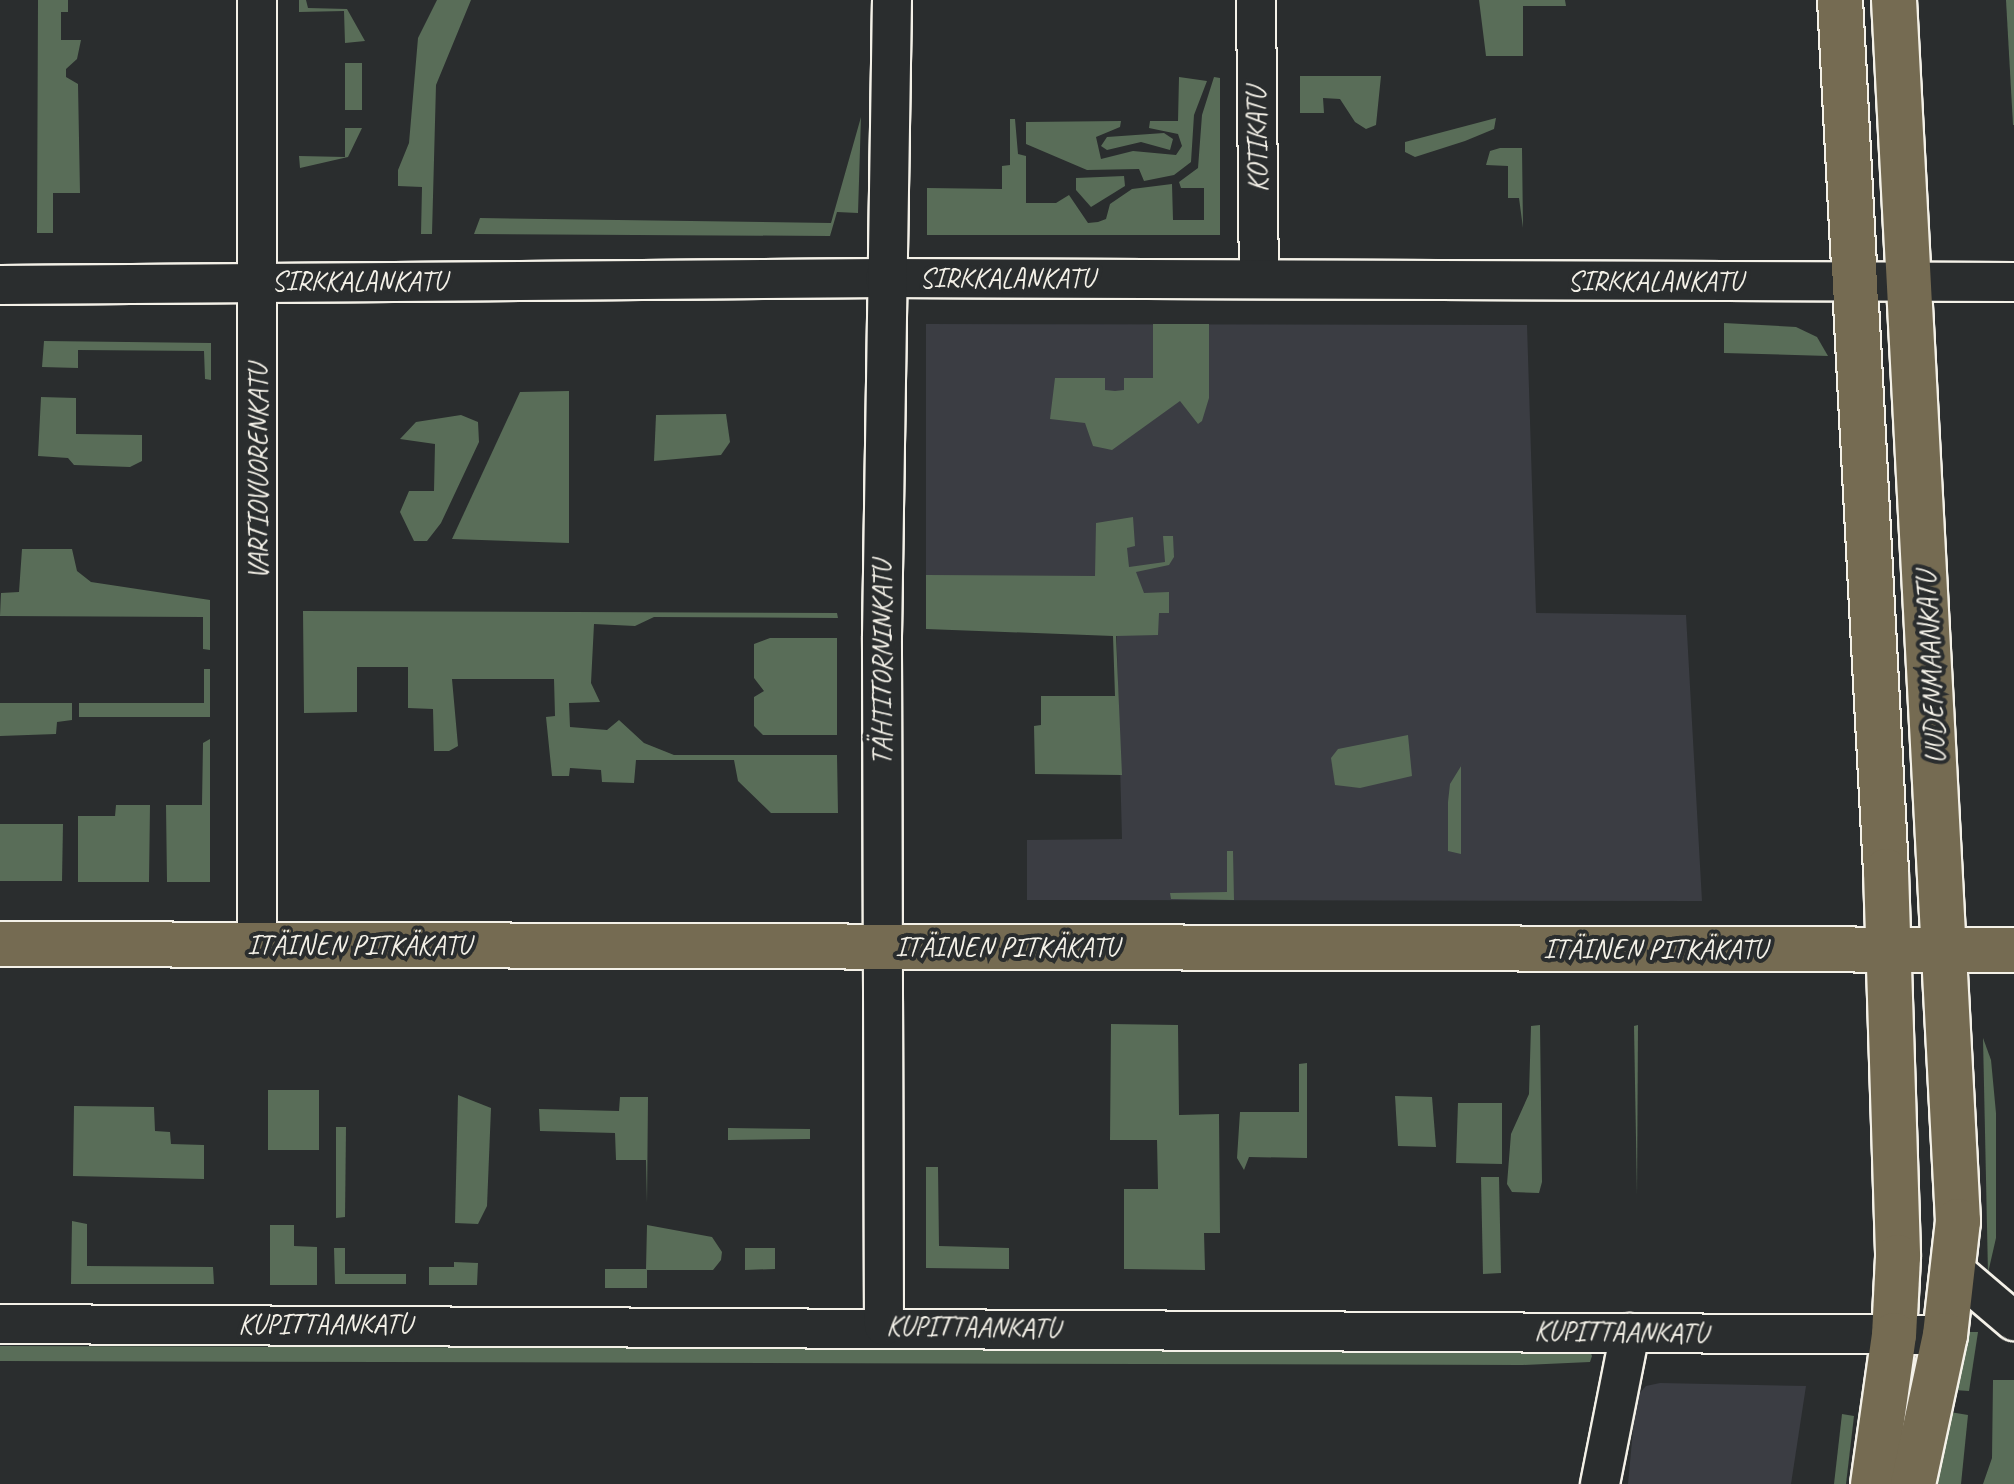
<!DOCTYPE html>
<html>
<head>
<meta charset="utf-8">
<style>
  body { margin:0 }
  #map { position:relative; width:2014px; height:1484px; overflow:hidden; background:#2a2d2e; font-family:Caveat,sans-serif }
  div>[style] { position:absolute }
  .built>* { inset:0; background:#3b3d43 }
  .green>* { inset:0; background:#596d58 }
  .roads { filter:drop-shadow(2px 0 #f4f1e8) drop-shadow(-2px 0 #f4f1e8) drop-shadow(0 2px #f4f1e8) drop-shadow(0 -2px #f4f1e8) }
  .minor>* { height:38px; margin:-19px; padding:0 19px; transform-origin:19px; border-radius:19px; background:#2a2d2e }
  .major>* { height:44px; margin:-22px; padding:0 22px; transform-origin:22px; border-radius:22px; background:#756b52 }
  span { translate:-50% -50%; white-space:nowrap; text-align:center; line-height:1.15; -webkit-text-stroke:8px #2a2d2e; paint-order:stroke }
  .street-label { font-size:28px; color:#f4f1e8 }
</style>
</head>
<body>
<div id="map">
  <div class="built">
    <i style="clip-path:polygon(926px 324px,1527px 325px,1536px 613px,1686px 615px,1702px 901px,1027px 900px,1027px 840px,1122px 839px,1116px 613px,926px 613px)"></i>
    <i style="clip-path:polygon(1660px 1383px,1806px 1386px,1791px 1484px,1628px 1484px,1636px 1397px,1646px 1386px)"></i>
  </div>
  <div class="green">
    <i style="clip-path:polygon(38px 0,68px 0,68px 12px,61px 12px,61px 40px,81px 40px,77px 59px,66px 69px,66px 77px,78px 84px,80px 193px,53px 193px,53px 233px,37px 233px)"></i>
    <i style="clip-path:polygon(299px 0,306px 0,308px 8px,347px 9px,365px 41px,345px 43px,344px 11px,299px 12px)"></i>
    <i style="clip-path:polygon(437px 0,471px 0,436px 85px,432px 234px,421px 234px,422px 187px,398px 186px,398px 170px,409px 143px,418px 38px)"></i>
    <i style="clip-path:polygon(1479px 0,1565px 0,1566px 6px,1523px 6px,1523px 56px,1486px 56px)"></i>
    <i style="clip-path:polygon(2006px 0,2014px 0,2014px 125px,2013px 125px)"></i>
    <i style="clip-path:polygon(345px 63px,362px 63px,362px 110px,345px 110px)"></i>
    <i style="clip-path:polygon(1300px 76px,1381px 76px,1376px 125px,1366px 129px,1355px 122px,1340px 99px,1323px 98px,1324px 113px,1300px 113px)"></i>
    <i style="clip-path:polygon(1179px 77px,1207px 81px,1194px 115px,1191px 162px,1174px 175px,1144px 181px,1139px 169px,1087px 170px,1026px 144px,1026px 122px,1121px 121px,1120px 127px,1096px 137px,1101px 159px,1133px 151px,1176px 155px,1182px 146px,1178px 134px,1149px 128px,1150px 121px,1178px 121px)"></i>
    <i style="clip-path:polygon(1214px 77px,1220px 78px,1220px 235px,927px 235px,927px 188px,1002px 189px,1002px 166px,1010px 165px,1010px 119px,1015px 119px,1018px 154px,1026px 156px,1026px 203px,1056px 203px,1069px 195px,1088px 223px,1098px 222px,1106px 219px,1110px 204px,1132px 189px,1172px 184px,1173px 220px,1204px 220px,1204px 188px,1181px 188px,1179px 182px,1198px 168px,1202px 115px)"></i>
    <i style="clip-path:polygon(861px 117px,858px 213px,837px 212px,830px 236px,474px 234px,480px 218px,831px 223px)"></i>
    <i style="clip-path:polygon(1496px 118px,1494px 129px,1465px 141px,1415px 157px,1405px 152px,1405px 142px)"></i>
    <i style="clip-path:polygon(345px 128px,362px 128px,348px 157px,300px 168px,299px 156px,345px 157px)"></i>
    <i style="clip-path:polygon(1164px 133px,1173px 139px,1170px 150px,1141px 142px,1107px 150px,1101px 146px,1107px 137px)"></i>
    <i style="clip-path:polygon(1500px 148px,1522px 148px,1523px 228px,1519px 198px,1508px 198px,1508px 166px,1486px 165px,1490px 151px)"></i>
    <i style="clip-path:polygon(1124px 176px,1125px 186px,1091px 207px,1076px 190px,1076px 178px)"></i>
    <i style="clip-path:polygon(1724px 323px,1796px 327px,1817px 337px,1828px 356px,1724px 353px)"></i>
    <i style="clip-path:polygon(1153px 324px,1209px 324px,1209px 398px,1202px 421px,1198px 424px,1180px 401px,1112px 450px,1093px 446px,1085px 423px,1050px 419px,1055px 378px,1105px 378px,1105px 390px,1115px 391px,1124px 390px,1124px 378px,1153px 378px)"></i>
    <i style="clip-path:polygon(44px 341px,211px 343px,211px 380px,205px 379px,204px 351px,78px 350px,78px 368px,42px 367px)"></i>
    <i style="clip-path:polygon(569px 391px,569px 543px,452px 539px,520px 392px)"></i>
    <i style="clip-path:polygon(41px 397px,76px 398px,76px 434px,142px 435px,142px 461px,130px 467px,74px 465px,68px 458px,38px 456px)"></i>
    <i style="clip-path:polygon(726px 414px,730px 442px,721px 455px,654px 461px,656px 415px)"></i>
    <i style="clip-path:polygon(461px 415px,478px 422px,479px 442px,441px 523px,427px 541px,414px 541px,400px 512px,409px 491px,434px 491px,435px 444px,400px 439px,416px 422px)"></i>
    <i style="clip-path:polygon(1133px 517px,1135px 546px,1127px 548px,1129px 567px,1165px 562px,1163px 536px,1173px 536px,1174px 557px,1169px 565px,1136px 572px,1144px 593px,1169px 592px,1169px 613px,1159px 613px,1158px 635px,1116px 636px,1122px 775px,1035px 774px,1034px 726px,1041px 725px,1041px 696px,1115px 696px,1113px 636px,926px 629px,926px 575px,1095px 576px,1096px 523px)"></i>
    <i style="clip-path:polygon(22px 549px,72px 549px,77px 571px,91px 582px,210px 600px,210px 650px,203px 649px,203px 617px,0 616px,1px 593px,19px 592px)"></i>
    <i style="clip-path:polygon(303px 611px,837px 613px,838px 618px,654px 617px,635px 626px,594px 624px,591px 683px,600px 702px,569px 703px,570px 727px,607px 730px,619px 720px,644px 743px,674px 755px,837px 755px,838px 813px,771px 813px,738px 781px,734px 760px,636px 760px,634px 783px,602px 782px,601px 770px,570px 768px,569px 776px,552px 776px,546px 717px,555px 716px,554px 679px,452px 679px,458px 746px,449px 751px,434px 751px,433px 709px,408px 708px,408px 667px,357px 667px,357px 712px,304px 713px)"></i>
    <i style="clip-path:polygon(770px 638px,837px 638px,837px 735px,763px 735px,754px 726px,754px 697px,764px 691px,754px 678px,754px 644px)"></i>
    <i style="clip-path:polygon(204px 669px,210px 669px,210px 717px,79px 717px,79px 703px,204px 703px)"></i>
    <i style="clip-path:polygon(0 703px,72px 703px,72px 720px,57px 722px,56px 734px,0 736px)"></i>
    <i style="clip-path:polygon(1408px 735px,1412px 776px,1360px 788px,1335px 785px,1331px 758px,1338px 749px)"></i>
    <i style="clip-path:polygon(210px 739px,210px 882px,167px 882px,166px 805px,202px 805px,203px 743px)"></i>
    <i style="clip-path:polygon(1466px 758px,1461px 766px,1461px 854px,1448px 851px,1448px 802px,1450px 784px)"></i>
    <i style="clip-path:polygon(116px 805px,150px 805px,149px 882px,78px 882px,78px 816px,115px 816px)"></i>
    <i style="clip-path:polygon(0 824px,63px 824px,62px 881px,0 881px)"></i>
    <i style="clip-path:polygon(1227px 851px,1233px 851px,1234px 900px,1171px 899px,1170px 893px,1227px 892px)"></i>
    <i style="clip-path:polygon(1111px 1024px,1178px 1025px,1179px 1115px,1219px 1114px,1220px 1233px,1204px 1233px,1205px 1270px,1124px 1269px,1124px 1189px,1158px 1189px,1157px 1140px,1110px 1140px)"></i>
    <i style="clip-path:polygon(1540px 1025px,1542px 1182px,1539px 1193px,1512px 1192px,1507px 1184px,1511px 1134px,1529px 1094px,1531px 1026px)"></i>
    <i style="clip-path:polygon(1638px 1025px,1637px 1195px,1634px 1026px)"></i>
    <i style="clip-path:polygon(1983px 1038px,1991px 1060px,1996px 1113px,1996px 1238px,1988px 1273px)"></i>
    <i style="clip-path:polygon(1307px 1063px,1307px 1158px,1249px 1157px,1244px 1170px,1237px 1158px,1240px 1112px,1299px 1112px,1299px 1064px)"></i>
    <i style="clip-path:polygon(268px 1090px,319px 1090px,319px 1150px,268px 1150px)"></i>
    <i style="clip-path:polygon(458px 1095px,491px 1108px,487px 1206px,478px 1224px,455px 1223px)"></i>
    <i style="clip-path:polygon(1395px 1096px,1432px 1097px,1436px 1147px,1398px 1146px)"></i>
    <i style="clip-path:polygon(620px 1097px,648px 1097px,647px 1204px,646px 1160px,616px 1160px,615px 1133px,540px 1131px,539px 1109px,619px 1111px)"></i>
    <i style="clip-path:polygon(1458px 1103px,1502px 1103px,1502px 1164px,1456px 1163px)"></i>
    <i style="clip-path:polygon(74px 1106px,154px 1107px,155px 1131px,170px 1132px,171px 1144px,204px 1145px,204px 1179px,73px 1176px)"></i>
    <i style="clip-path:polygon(336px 1127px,346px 1127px,345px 1217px,336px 1218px)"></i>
    <i style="clip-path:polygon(728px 1128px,810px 1129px,810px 1139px,728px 1140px)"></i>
    <i style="clip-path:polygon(926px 1167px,938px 1167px,939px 1246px,1009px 1248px,1009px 1269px,926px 1268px)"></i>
    <i style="clip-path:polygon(1481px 1177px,1499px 1177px,1501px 1273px,1483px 1274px)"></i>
    <i style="clip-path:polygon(72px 1221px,87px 1224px,87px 1266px,213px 1267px,214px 1284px,71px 1284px)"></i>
    <i style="clip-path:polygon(270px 1225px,294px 1225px,294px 1246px,317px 1247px,317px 1285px,270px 1285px)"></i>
    <i style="clip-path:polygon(647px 1225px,712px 1237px,722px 1252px,721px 1260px,713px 1270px,647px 1270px,647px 1288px,605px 1288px,605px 1269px,646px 1269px)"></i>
    <i style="clip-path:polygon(334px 1248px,345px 1248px,345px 1274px,406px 1274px,406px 1284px,335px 1284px)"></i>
    <i style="clip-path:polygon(745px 1248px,775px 1248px,775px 1269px,745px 1270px)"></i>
    <i style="clip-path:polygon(454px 1262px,478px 1263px,477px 1285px,429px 1285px,429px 1267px,454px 1267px)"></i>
    <i style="clip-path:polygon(1965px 1332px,1978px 1332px,1969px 1391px,1954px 1390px)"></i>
    <i style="clip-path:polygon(0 1346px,1590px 1351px,1592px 1356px,1590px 1362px,1523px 1365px,0 1361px)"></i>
    <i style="clip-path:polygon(1993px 1380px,2014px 1380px,2014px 1484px,1983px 1484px,1992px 1458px)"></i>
    <i style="clip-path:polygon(1950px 1412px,1968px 1415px,1961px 1484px,1934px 1484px)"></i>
    <i style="clip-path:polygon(1842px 1414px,1854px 1416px,1846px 1484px,1834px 1484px)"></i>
  </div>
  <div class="roads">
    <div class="minor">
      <i style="left:1256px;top:0;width:279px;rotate:89.4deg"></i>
      <i style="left:0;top:285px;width:885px;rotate:-0.45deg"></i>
      <i style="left:885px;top:278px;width:1129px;rotate:0.2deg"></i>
      <i style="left:257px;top:944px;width:944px;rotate:-90deg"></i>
      <i style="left:1954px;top:1270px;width:79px;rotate:40.4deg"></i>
      <i style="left:0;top:1324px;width:1945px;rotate:0.32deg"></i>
      <i style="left:884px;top:1326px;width:690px;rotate:-90.17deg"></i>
      <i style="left:882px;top:636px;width:636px;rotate:-89.1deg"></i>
      <i style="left:1600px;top:1484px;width:154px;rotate:-78.8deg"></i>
    </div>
    <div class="major">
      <i style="left:1840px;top:0;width:872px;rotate:86.98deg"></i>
      <i style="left:1886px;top:871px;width:386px;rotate:88.2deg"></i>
      <i style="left:1898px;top:1257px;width:78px;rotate:92.9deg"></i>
      <i style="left:1894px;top:1335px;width:150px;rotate:98deg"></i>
      <i style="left:1894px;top:0;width:1223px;rotate:87deg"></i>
      <i style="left:1958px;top:1221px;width:115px;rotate:96.5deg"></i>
      <i style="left:1945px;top:1335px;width:152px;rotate:102.1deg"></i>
      <i style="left:0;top:944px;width:2014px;rotate:0.17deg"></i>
    </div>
  </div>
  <div class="street-label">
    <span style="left:1257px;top:140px;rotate:-91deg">KOTIKATU</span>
    <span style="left:1007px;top:278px">SIRKKALANKATU</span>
    <span style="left:359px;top:281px">SIRKKALANKATU</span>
    <span style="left:1655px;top:281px">SIRKKALANKATU</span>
    <span style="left:258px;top:472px;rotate:-90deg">VARTIOVUORENKATU</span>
    <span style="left:882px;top:663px;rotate:-90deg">TÄHTITORNINKATU</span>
    <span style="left:1931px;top:668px;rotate:-93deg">UUDENMAANKATU</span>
    <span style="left:359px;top:945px">ITÄINEN PITKÄKATU</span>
    <span style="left:1007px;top:947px">ITÄINEN PITKÄKATU</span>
    <span style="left:1655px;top:949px">ITÄINEN PITKÄKATU</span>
    <span style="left:325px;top:1324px">KUPITTAANKATU</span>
    <span style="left:973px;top:1327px;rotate:1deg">KUPITTAANKATU</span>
    <span style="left:1621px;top:1332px;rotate:1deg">KUPITTAANKATU</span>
  </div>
</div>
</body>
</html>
